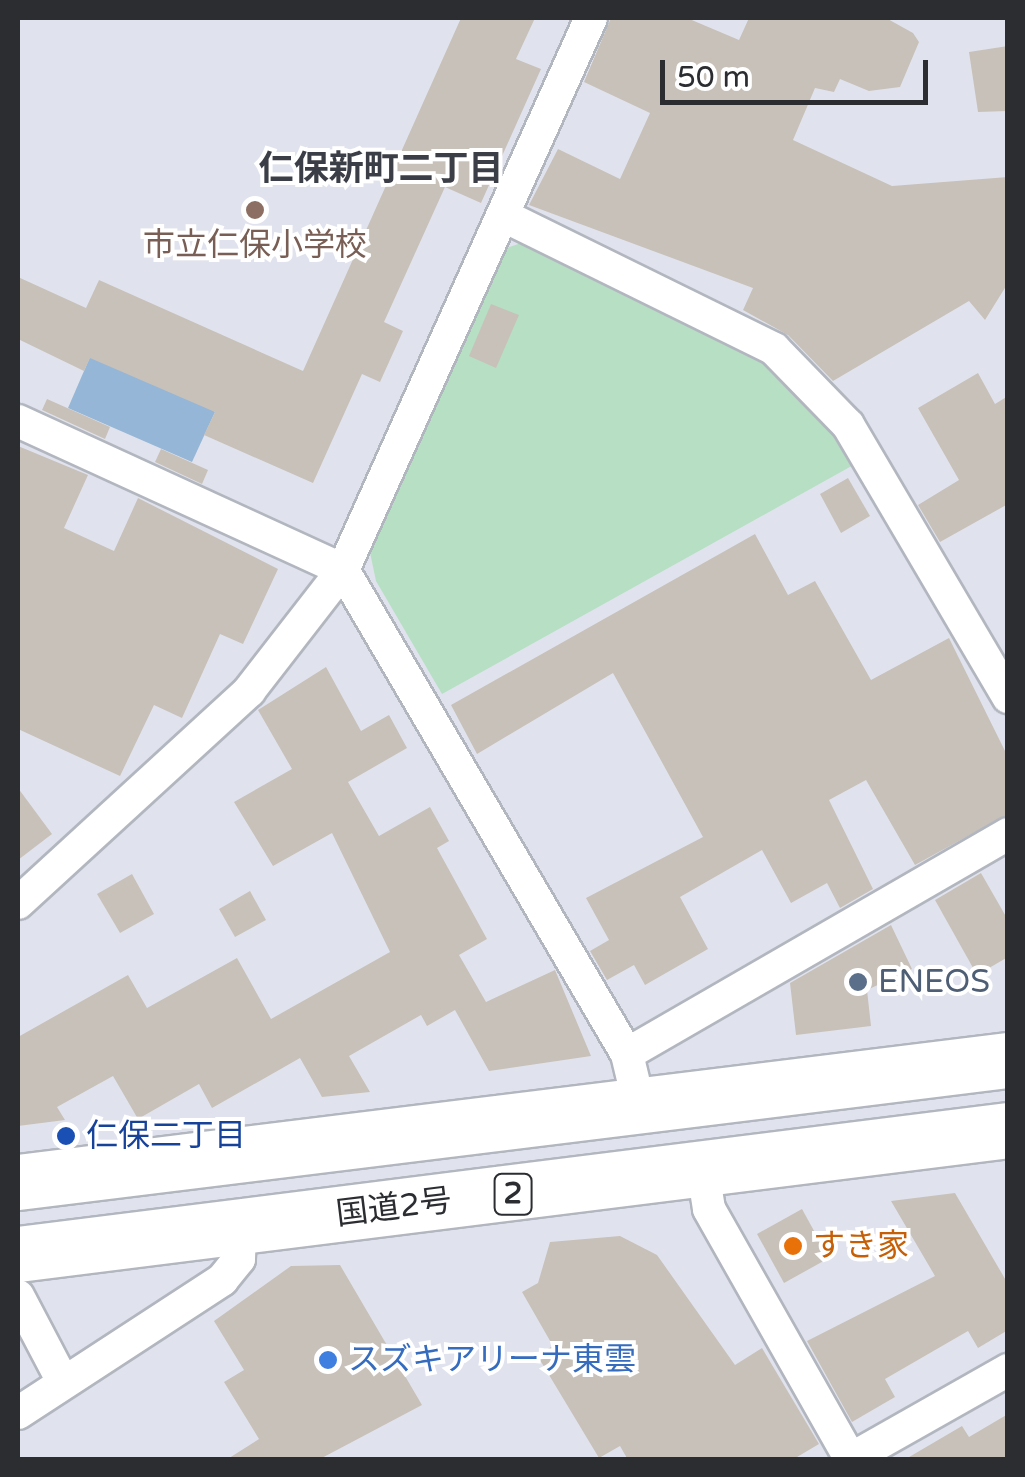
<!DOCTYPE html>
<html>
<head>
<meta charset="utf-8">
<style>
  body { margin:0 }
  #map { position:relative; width:1025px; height:1477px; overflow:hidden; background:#e0e3ed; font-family:"Varela Round","Noto Sans JP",sans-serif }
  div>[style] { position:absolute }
  .green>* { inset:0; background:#b7dfc4 }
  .water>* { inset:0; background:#95b6d6 }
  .building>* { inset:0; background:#c8c1b9 }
  .roads { filter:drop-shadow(2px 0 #b2b6bf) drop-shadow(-2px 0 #b2b6bf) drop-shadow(0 2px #b2b6bf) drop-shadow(0 -2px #b2b6bf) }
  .minor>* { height:32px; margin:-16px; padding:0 16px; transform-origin:16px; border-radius:16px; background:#fff }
  .trunk>* { height:55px; margin:-27.5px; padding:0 27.5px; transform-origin:27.5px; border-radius:27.5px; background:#fff }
  .dots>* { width:28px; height:28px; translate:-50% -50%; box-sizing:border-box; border:5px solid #fff; border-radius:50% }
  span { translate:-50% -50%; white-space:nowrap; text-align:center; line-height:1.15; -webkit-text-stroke:8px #fff; paint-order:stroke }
  .shield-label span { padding:2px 8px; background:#fff; border:2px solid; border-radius:8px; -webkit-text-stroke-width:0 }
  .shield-label { font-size:30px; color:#2b2d31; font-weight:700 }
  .education-label { font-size:32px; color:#785e54 }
  .service-label { font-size:32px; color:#4e5e75 }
  .left { translate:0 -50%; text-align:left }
  .transit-label { font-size:32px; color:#164399 }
  .street-label { font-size:32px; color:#2b2d31 }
  .food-label { font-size:32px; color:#c56008 }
  .shop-label { font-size:32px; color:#366cbe }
  .neighbourhood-label { font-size:35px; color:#3b3e46; font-weight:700 }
  .frame { position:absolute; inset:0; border:20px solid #2b2d31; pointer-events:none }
  .scale { position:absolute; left:660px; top:60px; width:268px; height:45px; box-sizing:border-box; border:5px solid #2b2d31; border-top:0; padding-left:12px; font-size:30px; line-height:35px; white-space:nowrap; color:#2b2d31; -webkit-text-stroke:8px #fff; paint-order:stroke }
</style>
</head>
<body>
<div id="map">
  <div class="green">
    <i style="clip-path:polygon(530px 240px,722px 330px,800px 388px,857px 463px,442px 694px,376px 581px,368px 543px,498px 251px)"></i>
  </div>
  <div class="water">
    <i style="clip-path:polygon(103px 327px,215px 412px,192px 462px,68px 408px)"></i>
  </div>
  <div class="building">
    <i style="clip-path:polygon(461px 18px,535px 18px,516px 59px,541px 69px,481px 203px,445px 187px,384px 322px,403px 331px,380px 382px,362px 374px,313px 483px,204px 435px,215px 412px,90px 358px,84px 371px,18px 339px,18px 277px,86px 308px,99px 280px,303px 371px)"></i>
    <i style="clip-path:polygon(611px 18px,687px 18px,739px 40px,749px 18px,886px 18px,913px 33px,919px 42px,900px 87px,869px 91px,840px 79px,834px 92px,815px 88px,793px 140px,892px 186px,1008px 177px,1008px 283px,985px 320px,969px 301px,833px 381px,788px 335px,743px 310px,753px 288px,529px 205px,558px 149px,620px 179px,650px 113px,584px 82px)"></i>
    <i style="clip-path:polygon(1008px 46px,1008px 111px,978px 112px,969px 52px)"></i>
    <i style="clip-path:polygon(491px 304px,519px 315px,496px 368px,469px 356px)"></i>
    <i style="clip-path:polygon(978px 373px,995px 404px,1008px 396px,1008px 504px,940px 542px,918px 505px,959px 480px,918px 408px)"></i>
    <i style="clip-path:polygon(47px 399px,110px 427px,105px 439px,42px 410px)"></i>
    <i style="clip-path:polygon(18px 446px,88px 475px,64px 528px,114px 551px,138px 498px,278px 569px,243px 644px,220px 634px,182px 718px,154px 705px,120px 776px,18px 729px)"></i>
    <i style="clip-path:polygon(161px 449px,208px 470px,202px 484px,155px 462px)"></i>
    <i style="clip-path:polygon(848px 478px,870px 516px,841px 533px,820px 494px)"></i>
    <i style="clip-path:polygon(755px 534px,788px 595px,815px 581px,871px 680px,949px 638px,1008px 757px,1008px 814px,915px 865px,866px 780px,829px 800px,873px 889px,840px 908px,827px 883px,791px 903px,762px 850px,680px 897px,708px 949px,645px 985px,634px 965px,607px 980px,590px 951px,609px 940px,586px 898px,703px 837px,613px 673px,477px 754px,451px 705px)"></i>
    <i style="clip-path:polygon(326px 667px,361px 731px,389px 715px,407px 748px,348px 782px,379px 836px,430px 807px,449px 841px,437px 848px,487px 939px,459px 955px,486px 1002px,555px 970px,591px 1056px,489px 1071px,455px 1010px,427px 1026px,421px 1015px,349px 1056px,370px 1092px,322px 1097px,300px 1058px,212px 1108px,199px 1084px,138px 1119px,113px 1076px,57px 1107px,65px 1120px,18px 1126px,18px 1037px,128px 975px,147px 1008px,237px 958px,271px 1019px,390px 952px,332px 833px,273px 866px,234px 802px,292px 769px,258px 710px)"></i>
    <i style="clip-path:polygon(18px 788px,52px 834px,18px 860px)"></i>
    <i style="clip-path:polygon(981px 873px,1008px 920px,1008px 957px,977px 975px,935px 900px)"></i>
    <i style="clip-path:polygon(132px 874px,154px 914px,120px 933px,97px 894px)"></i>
    <i style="clip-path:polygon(250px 891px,266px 920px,235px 937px,219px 909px)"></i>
    <i style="clip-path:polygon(891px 925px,912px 969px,867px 990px,871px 1026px,796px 1035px,790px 983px)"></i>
    <i style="clip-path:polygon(955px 1193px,1008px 1284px,1008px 1330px,978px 1348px,968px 1331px,885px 1379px,895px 1397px,852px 1422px,807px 1341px,935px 1276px,891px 1201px)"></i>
    <i style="clip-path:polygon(802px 1209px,829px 1258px,784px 1283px,757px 1234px)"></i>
    <i style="clip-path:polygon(620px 1236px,657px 1255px,735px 1365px,762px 1348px,819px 1444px,792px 1460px,628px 1460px,620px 1446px,599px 1458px,537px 1355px,553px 1346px,522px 1292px,538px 1283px,550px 1242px)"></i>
    <i style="clip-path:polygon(340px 1265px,422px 1405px,318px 1460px,226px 1460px,259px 1439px,224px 1382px,244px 1370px,214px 1321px,291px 1266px)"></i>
    <i style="clip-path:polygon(1008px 1414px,1008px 1460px,904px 1460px,962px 1426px,969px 1437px)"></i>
  </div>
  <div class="roads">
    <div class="minor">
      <i style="left:504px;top:216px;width:301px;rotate:26.2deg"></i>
      <i style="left:774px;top:349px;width:106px;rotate:45.8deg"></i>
      <i style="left:848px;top:425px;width:316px;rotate:59.5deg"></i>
      <i style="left:18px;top:421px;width:358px;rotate:24.6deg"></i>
      <i style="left:343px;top:570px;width:561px;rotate:59.6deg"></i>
      <i style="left:627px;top:1054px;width:51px;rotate:76.5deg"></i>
      <i style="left:18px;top:903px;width:314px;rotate:-42.5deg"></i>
      <i style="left:249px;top:691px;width:153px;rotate:-52.2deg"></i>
      <i style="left:343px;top:570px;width:605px;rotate:-65.81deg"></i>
      <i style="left:627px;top:1054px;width:440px;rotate:-30deg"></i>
      <i style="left:703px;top:1171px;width:38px;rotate:81deg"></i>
      <i style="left:709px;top:1209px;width:288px;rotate:60.5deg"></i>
      <i style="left:18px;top:1296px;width:93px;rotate:62.3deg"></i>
      <i style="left:18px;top:1413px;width:244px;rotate:-33.1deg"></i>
      <i style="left:222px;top:1280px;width:27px;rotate:-51deg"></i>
      <i style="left:239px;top:1259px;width:33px;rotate:-88deg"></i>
      <i style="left:849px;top:1460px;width:183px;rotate:-29.5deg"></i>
    </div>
    <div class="trunk">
      <i style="left:18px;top:1182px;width:997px;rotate:-7.03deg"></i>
      <i style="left:18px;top:1254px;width:998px;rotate:-7.14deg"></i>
    </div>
  </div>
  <div class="dots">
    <i style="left:255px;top:210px;background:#8d6e63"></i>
    <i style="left:858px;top:982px;background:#5c6f8a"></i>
    <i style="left:66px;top:1136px;background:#1a4fb4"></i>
    <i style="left:793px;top:1246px;background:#e8710a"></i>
    <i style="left:328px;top:1360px;background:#3f7fe0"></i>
  </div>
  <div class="shield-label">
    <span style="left:513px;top:1194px">2</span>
  </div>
  <div class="education-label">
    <span style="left:255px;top:245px">市立仁保小学校</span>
  </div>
  <div class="service-label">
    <span class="left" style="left:878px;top:982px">ENEOS</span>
  </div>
  <div class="transit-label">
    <span class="left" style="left:86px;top:1136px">仁保二丁目</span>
  </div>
  <div class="street-label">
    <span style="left:394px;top:1208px;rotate:-7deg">国道2号</span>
  </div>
  <div class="food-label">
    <span class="left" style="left:813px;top:1246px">すき家</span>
  </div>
  <div class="shop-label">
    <span class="left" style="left:348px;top:1360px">スズキアリーナ東雲</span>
  </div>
  <div class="neighbourhood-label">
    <span style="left:381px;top:169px">仁保新町二丁目</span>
  </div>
  <div class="frame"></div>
  <div class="scale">50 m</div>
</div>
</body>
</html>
